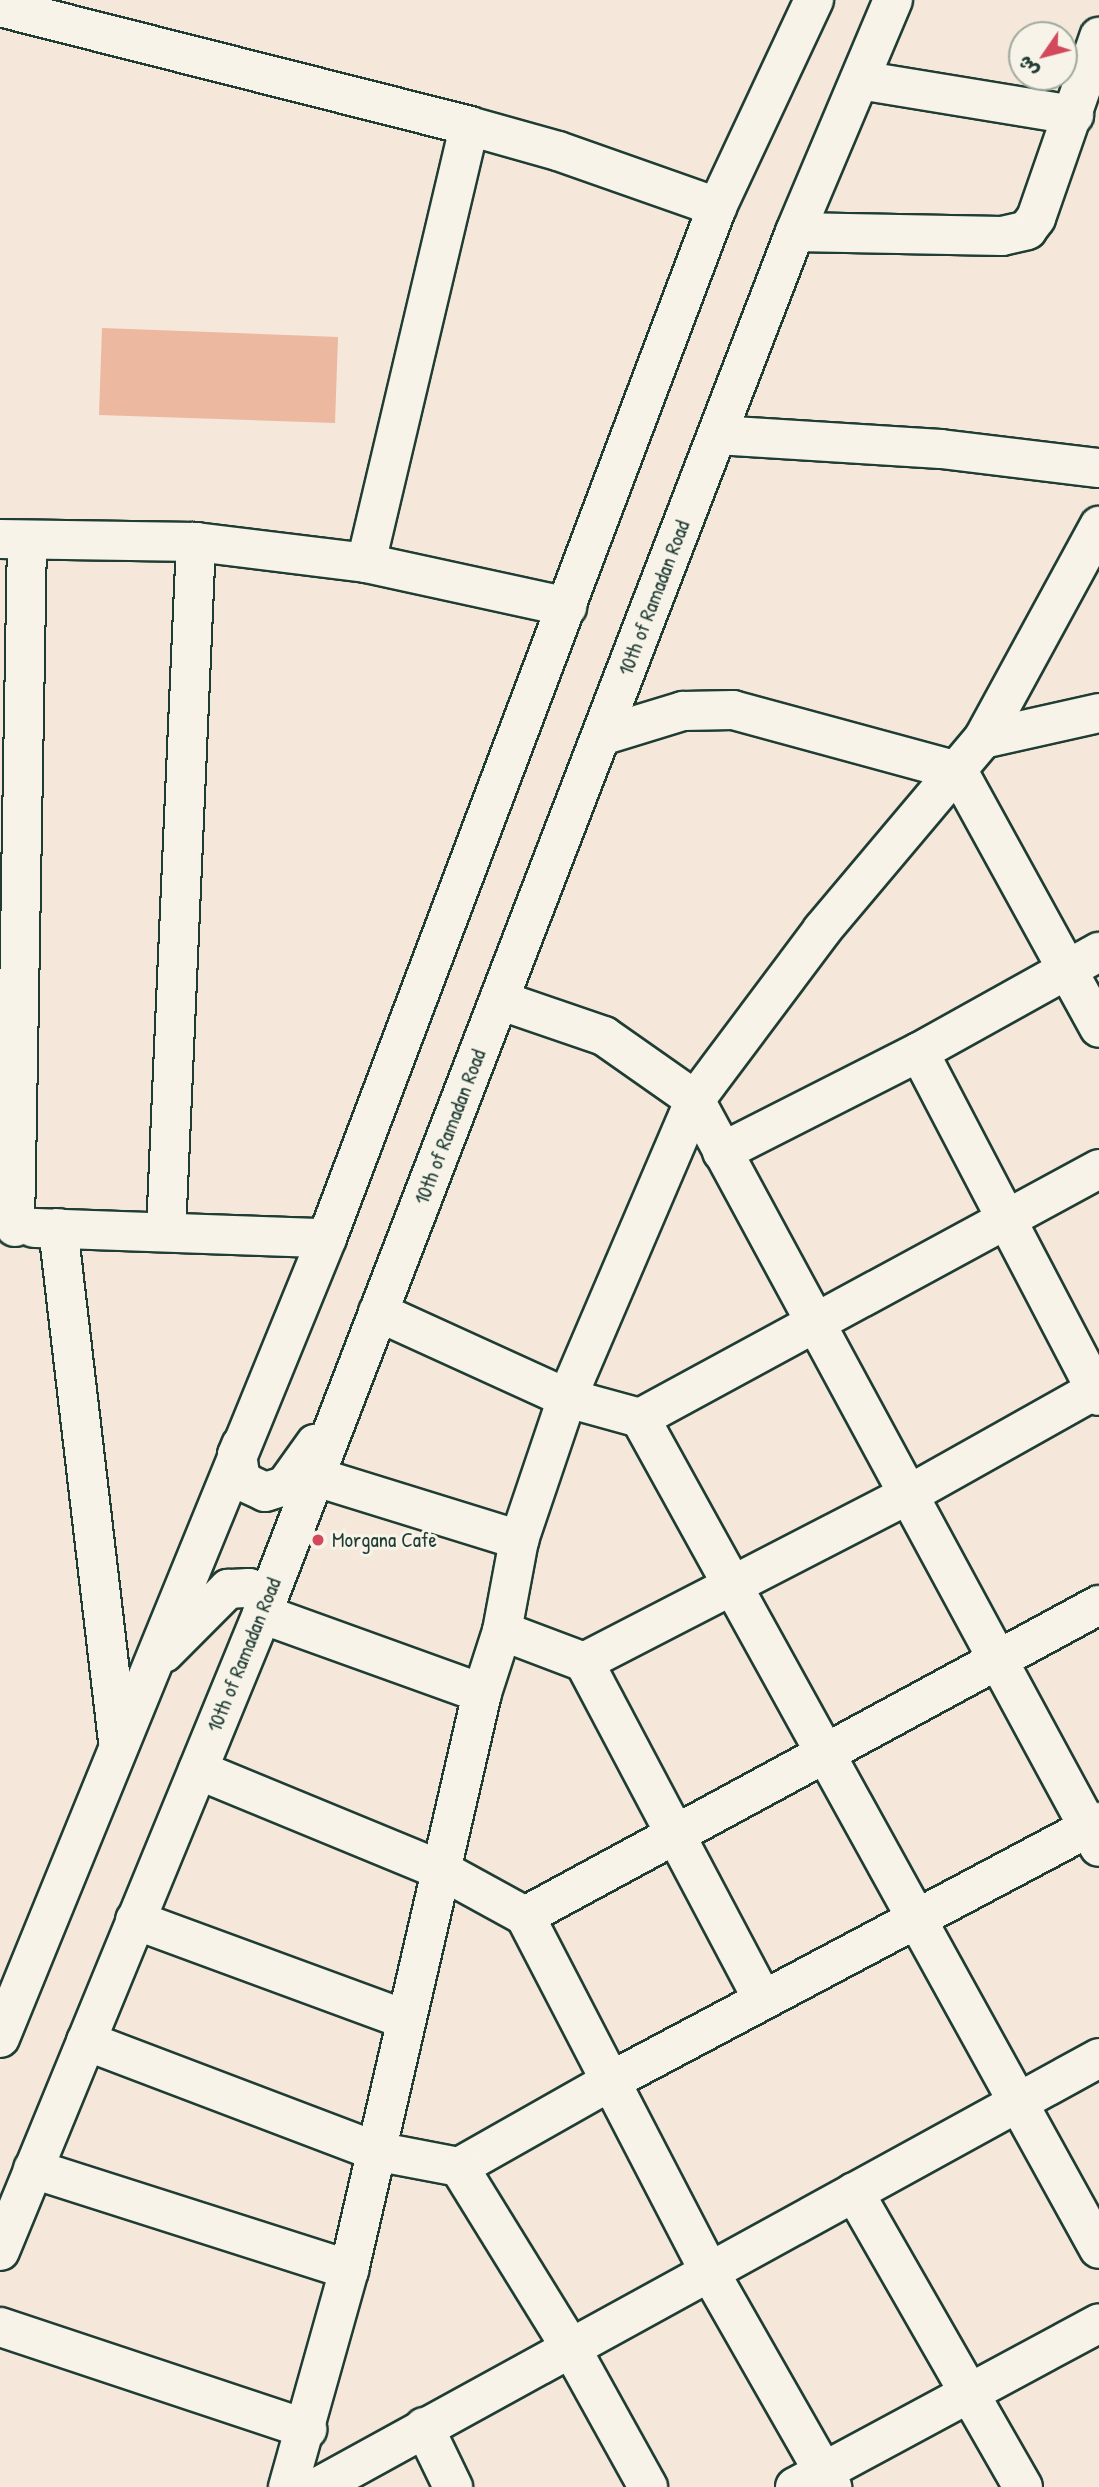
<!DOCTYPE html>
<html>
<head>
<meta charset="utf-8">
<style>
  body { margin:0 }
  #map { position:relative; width:1099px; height:2487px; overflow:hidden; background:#f5e7da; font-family:"Patrick Hand","Playpen Sans Arabic",sans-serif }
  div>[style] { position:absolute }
  .building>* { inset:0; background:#edb8a0 }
  .roads { filter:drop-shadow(2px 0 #1f3d34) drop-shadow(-2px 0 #1f3d34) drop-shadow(0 2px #1f3d34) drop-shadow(0 -2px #1f3d34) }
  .minor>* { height:38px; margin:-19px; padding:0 19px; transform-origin:19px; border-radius:19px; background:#f7f3e8 }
  .major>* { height:38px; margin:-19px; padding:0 19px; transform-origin:19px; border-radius:19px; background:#f7f3e8 }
  .dots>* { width:19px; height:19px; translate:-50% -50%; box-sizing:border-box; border:4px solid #f7f3e8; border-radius:50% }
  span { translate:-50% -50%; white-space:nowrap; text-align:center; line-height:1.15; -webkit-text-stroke:6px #f7f3e8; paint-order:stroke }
  .street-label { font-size:21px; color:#1f3d34 }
  .poi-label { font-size:21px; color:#1f3d34 }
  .left { translate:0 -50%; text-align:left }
  .north { position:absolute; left:1008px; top:21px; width:70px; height:70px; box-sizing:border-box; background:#f7f3e8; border:2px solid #a1aaa0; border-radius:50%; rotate:235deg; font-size:19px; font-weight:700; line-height:28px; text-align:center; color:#1f3d34 }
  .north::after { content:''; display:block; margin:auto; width:24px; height:32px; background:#d1495b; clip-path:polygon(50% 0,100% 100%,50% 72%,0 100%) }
</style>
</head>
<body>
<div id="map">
  <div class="building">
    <i style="clip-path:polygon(102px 328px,338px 337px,335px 423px,99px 415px)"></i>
  </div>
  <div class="roads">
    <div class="minor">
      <i style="left:0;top:7px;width:484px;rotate:14.2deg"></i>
      <i style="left:469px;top:126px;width:92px;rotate:15.7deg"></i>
      <i style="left:558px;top:151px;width:169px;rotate:19.4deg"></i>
      <i style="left:860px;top:80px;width:217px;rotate:9.3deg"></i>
      <i style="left:795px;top:232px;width:207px;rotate:1.1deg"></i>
      <i style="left:1002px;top:236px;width:26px;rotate:-13deg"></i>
      <i style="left:1027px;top:230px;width:15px;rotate:-53deg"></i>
      <i style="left:1036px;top:218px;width:192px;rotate:-70.8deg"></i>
      <i style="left:717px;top:435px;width:224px;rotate:3.6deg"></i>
      <i style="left:941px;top:449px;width:159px;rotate:6.9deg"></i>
      <i style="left:0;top:539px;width:196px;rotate:0.9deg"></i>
      <i style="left:196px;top:542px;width:171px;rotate:7deg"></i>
      <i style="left:366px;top:563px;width:206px;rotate:12.3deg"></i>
      <i style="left:366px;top:563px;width:449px;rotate:-76.7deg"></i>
      <i style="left:601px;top:736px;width:86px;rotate:-17deg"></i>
      <i style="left:683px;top:711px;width:50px;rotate:-1.1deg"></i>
      <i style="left:733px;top:710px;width:233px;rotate:15.2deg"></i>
      <i style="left:958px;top:771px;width:293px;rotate:61.2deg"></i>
      <i style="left:983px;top:739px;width:119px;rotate:-12.6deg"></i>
      <i style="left:499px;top:1000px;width:111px;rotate:18.9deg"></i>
      <i style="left:604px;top:1036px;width:111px;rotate:35.1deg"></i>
      <i style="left:695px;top:1100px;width:849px;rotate:61.59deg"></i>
      <i style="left:919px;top:1052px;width:388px;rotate:62.4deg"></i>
      <i style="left:722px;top:1152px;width:221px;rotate:-26.9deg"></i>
      <i style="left:919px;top:1052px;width:206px;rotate:-29.1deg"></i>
      <i style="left:15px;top:1227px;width:686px;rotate:-89deg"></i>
      <i style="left:34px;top:1228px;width:293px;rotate:2deg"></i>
      <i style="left:58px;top:1228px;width:516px;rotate:83.33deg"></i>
      <i style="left:166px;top:1232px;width:691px;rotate:-87.51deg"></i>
      <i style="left:378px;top:1312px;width:208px;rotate:24.5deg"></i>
      <i style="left:567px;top:1398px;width:76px;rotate:15.3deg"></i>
      <i style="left:640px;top:1418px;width:522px;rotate:-28.48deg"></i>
      <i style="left:640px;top:1418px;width:949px;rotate:61.09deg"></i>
      <i style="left:316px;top:1477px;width:213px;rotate:17.2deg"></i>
      <i style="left:262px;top:1614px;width:234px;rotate:19.8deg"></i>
      <i style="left:502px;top:1631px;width:88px;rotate:20.7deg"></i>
      <i style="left:584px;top:1662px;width:382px;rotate:62.1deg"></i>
      <i style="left:584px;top:1662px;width:365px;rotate:-27.3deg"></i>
      <i style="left:908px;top:1495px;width:219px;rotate:-29.3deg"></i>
      <i style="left:198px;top:1770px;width:265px;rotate:22.4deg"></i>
      <i style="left:443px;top:1871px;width:94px;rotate:28.8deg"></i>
      <i style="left:525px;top:1916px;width:400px;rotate:62.6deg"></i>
      <i style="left:709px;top:2271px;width:249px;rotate:60.3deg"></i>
      <i style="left:525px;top:1916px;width:653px;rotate:-28.45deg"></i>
      <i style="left:135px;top:1920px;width:287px;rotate:20.2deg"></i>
      <i style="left:86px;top:2041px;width:309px;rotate:20.8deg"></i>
      <i style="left:375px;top:2151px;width:86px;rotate:10.8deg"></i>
      <i style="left:459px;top:2167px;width:172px;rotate:-29.5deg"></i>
      <i style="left:609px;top:2082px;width:555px;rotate:-27.95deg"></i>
      <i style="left:459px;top:2167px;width:213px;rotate:58.3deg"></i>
      <i style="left:571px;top:2348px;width:159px;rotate:61deg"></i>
      <i style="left:33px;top:2169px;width:332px;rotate:17.7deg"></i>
      <i style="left:854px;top:2192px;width:340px;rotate:60.2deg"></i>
      <i style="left:0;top:2327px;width:324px;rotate:18.4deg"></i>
      <i style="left:424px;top:2427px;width:67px;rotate:64.2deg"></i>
      <i style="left:288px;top:2487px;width:225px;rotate:-74.3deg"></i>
      <i style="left:349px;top:2270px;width:592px;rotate:-77.02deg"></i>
      <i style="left:482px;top:1693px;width:65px;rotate:-72.1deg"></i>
      <i style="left:502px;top:1631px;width:93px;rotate:-79.4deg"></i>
      <i style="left:519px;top:1540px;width:150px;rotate:-71.3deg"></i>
      <i style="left:567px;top:1398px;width:324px;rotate:-66.8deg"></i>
      <i style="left:695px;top:1100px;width:212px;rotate:-53.2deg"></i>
      <i style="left:822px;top:930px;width:250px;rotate:-49.9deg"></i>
      <i style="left:983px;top:739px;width:243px;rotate:-61.4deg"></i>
      <i style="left:318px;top:2487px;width:891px;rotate:-28.78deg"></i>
      <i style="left:795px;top:2487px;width:345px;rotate:-28.3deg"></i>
    </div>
    <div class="major">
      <i style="left:241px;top:1445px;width:11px;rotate:112deg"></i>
      <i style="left:237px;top:1455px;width:20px;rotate:81deg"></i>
      <i style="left:240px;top:1475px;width:10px;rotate:53deg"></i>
      <i style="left:246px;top:1483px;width:21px;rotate:25deg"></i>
      <i style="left:265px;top:1492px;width:21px;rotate:-17deg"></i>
      <i style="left:285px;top:1486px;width:52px;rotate:-54.5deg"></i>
      <i style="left:164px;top:1653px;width:91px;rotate:-45deg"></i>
      <i style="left:228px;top:1589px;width:21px;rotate:-3deg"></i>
      <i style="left:249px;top:1588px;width:22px;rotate:34deg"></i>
      <i style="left:0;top:2038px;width:864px;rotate:-67.77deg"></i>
      <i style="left:327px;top:1238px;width:1102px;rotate:-69.28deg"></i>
      <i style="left:717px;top:207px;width:229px;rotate:-64.9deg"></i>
      <i style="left:0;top:2251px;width:689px;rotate:-67.64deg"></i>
      <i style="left:262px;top:1614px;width:1481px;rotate:-68.91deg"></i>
      <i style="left:795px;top:232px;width:252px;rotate:-67.1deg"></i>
    </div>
  </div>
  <div class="dots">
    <i style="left:318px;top:1540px;background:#d1495b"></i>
  </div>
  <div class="street-label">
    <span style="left:654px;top:598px;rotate:-69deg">10th of Ramadan Road</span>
    <span style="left:450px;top:1127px;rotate:-69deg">10th of Ramadan Road</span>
    <span style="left:244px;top:1655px;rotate:-68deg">10th of Ramadan Road</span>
  </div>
  <div class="poi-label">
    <span class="left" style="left:332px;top:1540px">Morgana Cafe</span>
  </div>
  <div class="north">ش</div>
</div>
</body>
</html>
